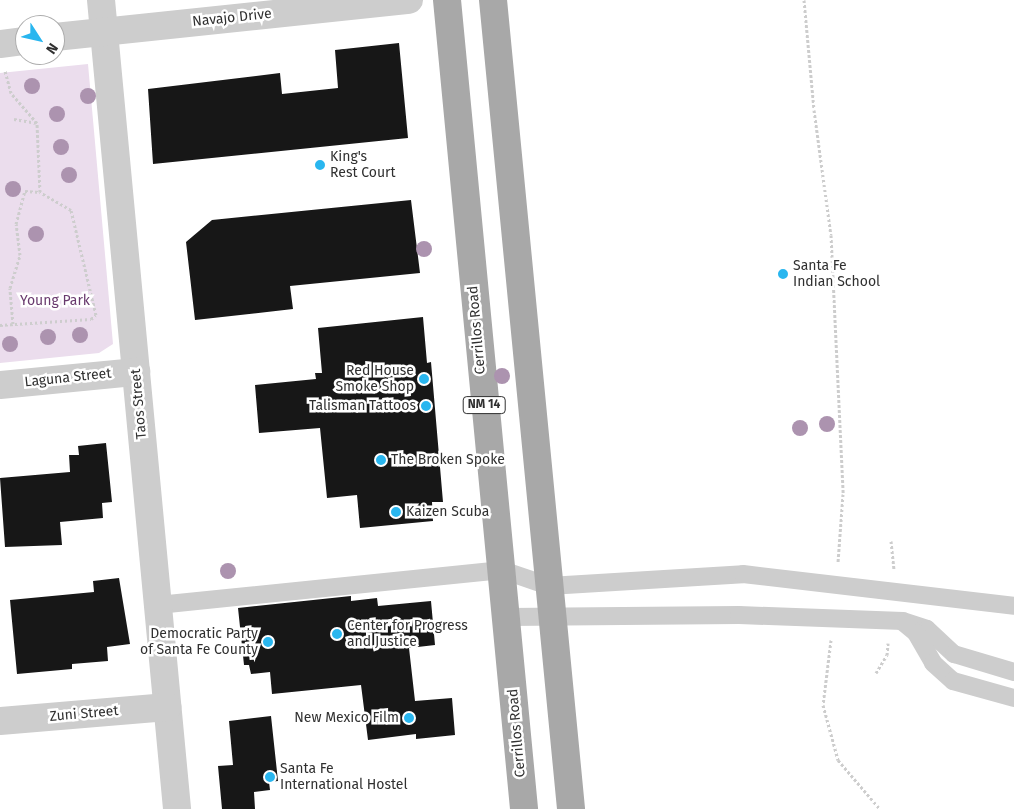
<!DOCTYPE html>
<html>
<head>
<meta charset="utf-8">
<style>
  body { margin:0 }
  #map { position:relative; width:1014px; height:809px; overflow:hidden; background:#fff; font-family:"Fira Sans",sans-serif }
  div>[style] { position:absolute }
  .green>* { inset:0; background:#ebdded }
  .building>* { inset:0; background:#171717 }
  .path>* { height:3px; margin-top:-1.5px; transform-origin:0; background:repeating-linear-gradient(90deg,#cdcdcd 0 2.5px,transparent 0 5px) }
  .lane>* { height:18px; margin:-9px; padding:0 9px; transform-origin:9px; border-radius:9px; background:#cdcdcd }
  .street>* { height:28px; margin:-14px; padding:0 14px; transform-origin:14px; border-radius:14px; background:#cdcdcd }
  .primary>* { height:28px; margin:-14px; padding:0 14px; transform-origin:14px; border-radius:14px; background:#a8a8a8 }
  .trees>* { width:16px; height:16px; margin:-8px; border-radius:50%; background:#ac93af }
  .dots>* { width:14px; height:14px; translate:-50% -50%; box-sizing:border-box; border:2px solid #fff; border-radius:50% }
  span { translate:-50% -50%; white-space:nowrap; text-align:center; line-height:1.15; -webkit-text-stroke:5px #fff; paint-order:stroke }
  .shield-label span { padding:1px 4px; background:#fff; border:1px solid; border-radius:4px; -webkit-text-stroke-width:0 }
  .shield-label { font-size:12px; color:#303030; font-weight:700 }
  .street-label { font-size:14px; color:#303030 }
  .poi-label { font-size:14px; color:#303030 }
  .left { translate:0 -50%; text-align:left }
  .right { translate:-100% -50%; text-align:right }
  .park-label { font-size:14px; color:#693a6e }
  .north { position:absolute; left:15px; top:15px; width:50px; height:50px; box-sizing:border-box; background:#fff; border:1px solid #acacac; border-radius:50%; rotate:125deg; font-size:14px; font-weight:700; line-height:20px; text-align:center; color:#303030 }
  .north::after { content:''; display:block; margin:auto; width:18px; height:22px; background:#29b6ef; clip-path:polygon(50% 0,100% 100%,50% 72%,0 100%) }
</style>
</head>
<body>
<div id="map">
  <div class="green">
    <i style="clip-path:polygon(88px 64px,113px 344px,99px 353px,0 363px,0 73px)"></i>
  </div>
  <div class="building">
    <i style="clip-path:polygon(399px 43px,408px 138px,153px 164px,148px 89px,280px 73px,282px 94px,338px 88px,335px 50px)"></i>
    <i style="clip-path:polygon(411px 200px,420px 273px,290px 286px,293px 309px,195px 320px,186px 242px,212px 220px)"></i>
    <i style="clip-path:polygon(423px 317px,427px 363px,431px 362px,443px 502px,432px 502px,433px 521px,360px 528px,357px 495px,327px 498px,320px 428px,259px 433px,255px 385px,316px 379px,315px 373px,322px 373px,318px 328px)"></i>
    <i style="clip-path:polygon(106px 443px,112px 502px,102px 503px,103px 518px,60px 522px,62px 545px,5px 547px,0 478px,70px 472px,69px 455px,79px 455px,78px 446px)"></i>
    <i style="clip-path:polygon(119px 578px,130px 644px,107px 647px,108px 661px,72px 664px,72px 669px,17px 674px,10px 600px,94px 592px,93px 581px)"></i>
    <i style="clip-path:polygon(351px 596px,351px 601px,377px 598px,378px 606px,431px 601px,435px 645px,409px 648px,415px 701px,452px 698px,455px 735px,416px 739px,416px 734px,368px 740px,361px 685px,272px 694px,270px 672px,251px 674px,249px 665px,244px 665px,238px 608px)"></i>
    <i style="clip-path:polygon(271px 716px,278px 781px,269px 782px,270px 790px,254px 792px,255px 809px,222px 809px,218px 766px,233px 765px,229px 721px)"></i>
  </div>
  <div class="path">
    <i style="left:804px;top:0;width:110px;rotate:84.8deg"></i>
    <i style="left:814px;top:110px;width:126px;rotate:82.3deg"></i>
    <i style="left:831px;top:235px;width:259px;rotate:87.3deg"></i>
    <i style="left:843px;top:494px;width:68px;rotate:94.2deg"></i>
    <i style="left:14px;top:119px;width:22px;rotate:10deg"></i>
    <i style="left:13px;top:324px;width:36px;rotate:-95deg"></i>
    <i style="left:10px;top:288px;width:34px;rotate:-73deg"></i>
    <i style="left:20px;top:255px;width:31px;rotate:-97deg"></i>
    <i style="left:16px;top:224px;width:34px;rotate:-75deg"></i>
    <i style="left:25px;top:191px;width:15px;rotate:4deg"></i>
    <i style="left:0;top:325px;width:91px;rotate:-3.8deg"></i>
    <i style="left:91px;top:319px;width:6px;rotate:-39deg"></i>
    <i style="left:96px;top:315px;width:108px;rotate:-103.4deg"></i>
    <i style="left:71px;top:210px;width:36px;rotate:-150deg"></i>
    <i style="left:40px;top:192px;width:69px;rotate:-92.5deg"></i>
    <i style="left:37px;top:123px;width:40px;rotate:-131deg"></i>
    <i style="left:11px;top:93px;width:23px;rotate:-105deg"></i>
    <i style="left:891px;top:541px;width:28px;rotate:84deg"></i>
    <i style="left:831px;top:640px;width:65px;rotate:97deg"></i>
    <i style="left:823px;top:705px;width:57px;rotate:74.7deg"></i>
    <i style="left:838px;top:760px;width:65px;rotate:49.4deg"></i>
    <i style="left:876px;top:673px;width:21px;rotate:-59deg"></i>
    <i style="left:887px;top:655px;width:12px;rotate:-85deg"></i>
  </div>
  <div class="lane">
    <i style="left:158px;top:605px;width:346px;rotate:-5.8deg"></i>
    <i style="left:502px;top:570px;width:50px;rotate:18.8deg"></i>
    <i style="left:549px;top:586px;width:194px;rotate:-3.5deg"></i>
    <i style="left:743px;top:574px;width:273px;rotate:6.7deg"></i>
    <i style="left:506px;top:617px;width:233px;rotate:-0.5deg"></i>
    <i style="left:739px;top:615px;width:164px;rotate:2.1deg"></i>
    <i style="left:903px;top:621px;width:25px;rotate:18deg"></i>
    <i style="left:927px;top:629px;width:37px;rotate:43deg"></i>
    <i style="left:954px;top:654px;width:63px;rotate:16.7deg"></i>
    <i style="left:903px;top:622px;width:17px;rotate:40deg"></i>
    <i style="left:916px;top:633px;width:34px;rotate:60deg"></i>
    <i style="left:933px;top:663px;width:27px;rotate:42deg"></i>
    <i style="left:953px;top:681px;width:63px;rotate:15.6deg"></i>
  </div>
  <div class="street">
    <i style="left:101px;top:0;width:813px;rotate:84.63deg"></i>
    <i style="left:55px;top:37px;width:356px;rotate:-6deg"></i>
    <i style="left:0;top:44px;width:25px;rotate:-7deg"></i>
    <i style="left:0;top:385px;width:137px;rotate:-5.5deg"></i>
    <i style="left:0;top:721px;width:168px;rotate:-4.8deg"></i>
  </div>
  <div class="primary">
    <i style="left:447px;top:0;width:813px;rotate:84.56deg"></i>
    <i style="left:493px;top:0;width:813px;rotate:84.49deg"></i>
  </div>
  <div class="trees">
    <i style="left:32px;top:86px"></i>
    <i style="left:88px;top:96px"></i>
    <i style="left:57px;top:114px"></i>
    <i style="left:61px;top:147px"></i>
    <i style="left:69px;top:175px"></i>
    <i style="left:13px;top:189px"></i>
    <i style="left:36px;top:234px"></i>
    <i style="left:424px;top:249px"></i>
    <i style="left:80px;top:335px"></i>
    <i style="left:48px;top:337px"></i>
    <i style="left:10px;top:344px"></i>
    <i style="left:502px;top:376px"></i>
    <i style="left:827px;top:424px"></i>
    <i style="left:800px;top:428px"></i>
    <i style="left:228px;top:571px"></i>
  </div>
  <div class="dots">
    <i style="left:320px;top:165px;background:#29b6ef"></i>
    <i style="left:783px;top:274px;background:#29b6ef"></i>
    <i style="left:424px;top:379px;background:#29b6ef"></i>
    <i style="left:426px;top:406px;background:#29b6ef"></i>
    <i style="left:381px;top:460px;background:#29b6ef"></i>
    <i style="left:396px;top:512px;background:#29b6ef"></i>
    <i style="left:337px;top:634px;background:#29b6ef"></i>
    <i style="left:268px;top:642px;background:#29b6ef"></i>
    <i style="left:409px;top:718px;background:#29b6ef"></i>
    <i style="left:270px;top:777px;background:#29b6ef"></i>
  </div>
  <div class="shield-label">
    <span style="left:484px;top:405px">NM 14</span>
  </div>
  <div class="street-label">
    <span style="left:232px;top:18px;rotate:-6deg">Navajo Drive</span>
    <span style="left:477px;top:330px;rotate:-95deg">Cerrillos Road</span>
    <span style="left:68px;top:378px;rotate:-6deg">Laguna Street</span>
    <span style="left:139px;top:404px;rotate:-95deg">Taos Street</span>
    <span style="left:84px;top:714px;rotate:-5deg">Zuni Street</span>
    <span style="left:517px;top:733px;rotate:-95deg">Cerrillos Road</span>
  </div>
  <div class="poi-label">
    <span class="left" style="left:330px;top:165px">King's<br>Rest Court</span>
    <span class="left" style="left:793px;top:274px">Santa Fe<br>Indian School</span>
    <span class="right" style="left:414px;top:379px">Red House<br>Smoke Shop</span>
    <span class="right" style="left:416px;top:406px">Talisman Tattoos</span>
    <span class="left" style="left:391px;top:460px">The Broken Spoke</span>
    <span class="left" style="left:406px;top:512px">Kaizen Scuba</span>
    <span class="left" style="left:347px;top:634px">Center for Progress<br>and Justice</span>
    <span class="right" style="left:258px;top:642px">Democratic Party<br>of Santa Fe County</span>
    <span class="right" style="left:399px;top:718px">New Mexico Film</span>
    <span class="left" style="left:280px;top:777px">Santa Fe<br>International Hostel</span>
  </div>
  <div class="park-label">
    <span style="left:55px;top:301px">Young Park</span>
  </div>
  <div class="north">N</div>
</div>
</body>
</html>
